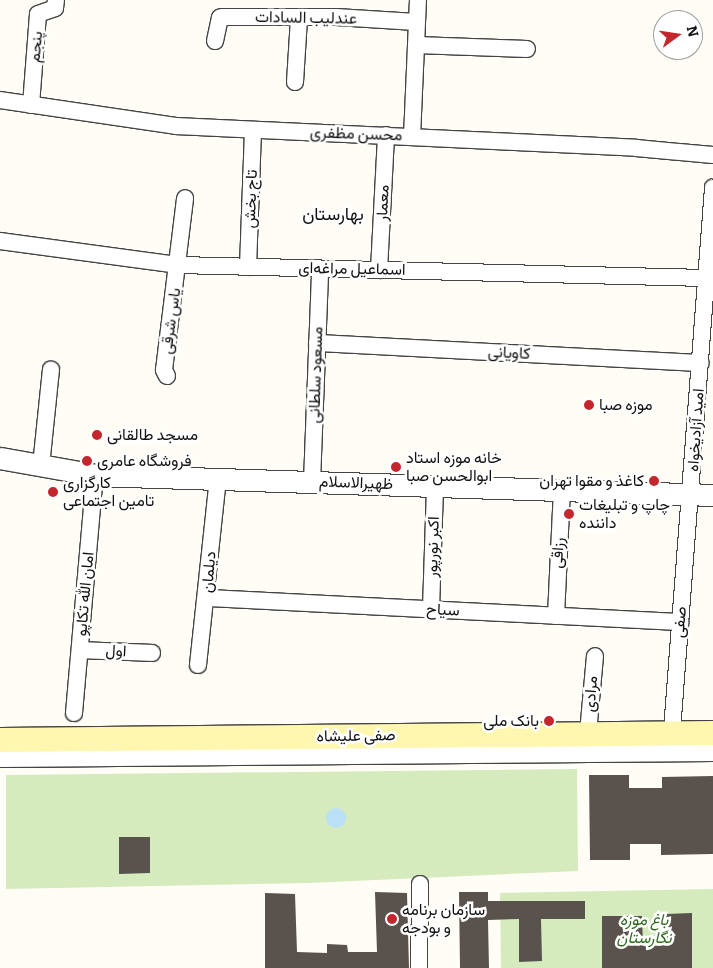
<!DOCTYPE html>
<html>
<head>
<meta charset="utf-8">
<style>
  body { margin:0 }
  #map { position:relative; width:713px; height:968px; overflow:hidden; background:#fffdf5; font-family:Bitter,Vazirmatn,serif }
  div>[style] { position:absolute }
  .green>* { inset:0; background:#d5ebbd }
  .water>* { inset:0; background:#b9e0f7 }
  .round { border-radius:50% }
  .building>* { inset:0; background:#5a524d }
  .roads { filter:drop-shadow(1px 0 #444) drop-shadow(-1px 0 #444) drop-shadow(0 1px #444) drop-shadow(0 -1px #444) }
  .minor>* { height:16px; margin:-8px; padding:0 8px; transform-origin:8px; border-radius:8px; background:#fff }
  .tertiary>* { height:21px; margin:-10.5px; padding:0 10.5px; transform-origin:10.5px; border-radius:10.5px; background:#fff }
  .secondary>* { height:24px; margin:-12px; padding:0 12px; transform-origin:12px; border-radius:12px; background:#fff6b0 }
  .dots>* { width:14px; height:14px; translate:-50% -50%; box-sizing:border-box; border:2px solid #fff; border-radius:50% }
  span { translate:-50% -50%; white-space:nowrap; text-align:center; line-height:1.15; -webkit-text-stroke:5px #fff; paint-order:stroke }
  .street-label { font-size:16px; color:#111 }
  .poi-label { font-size:16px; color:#111 }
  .left { translate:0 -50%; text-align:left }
  .right { translate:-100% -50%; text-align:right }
  .park-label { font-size:16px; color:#2f6b1f; font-style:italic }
  .neighbourhood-label { font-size:18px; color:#111 }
  .north { position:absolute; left:653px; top:10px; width:50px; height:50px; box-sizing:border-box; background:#fff; border:1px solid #a0a0a0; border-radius:50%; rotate:76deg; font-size:14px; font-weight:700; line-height:20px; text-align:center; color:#111 }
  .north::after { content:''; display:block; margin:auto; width:18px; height:22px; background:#c4262e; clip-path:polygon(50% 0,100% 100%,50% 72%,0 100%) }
</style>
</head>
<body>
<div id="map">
  <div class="green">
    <i style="clip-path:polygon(577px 769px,578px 871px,309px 883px,6px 889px,6px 775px)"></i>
    <i style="clip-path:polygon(713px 889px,713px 968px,501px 968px,500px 893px)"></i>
  </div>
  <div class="water">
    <i class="round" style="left:326px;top:808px;width:20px;height:20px"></i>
  </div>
  <div class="building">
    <i style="clip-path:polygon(589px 775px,629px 775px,629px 788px,662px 788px,662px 777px,713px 776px,713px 854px,661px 855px,661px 844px,630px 844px,630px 860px,590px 860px)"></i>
    <i style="clip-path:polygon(119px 837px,150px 837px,150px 873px,119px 874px)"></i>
    <i style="clip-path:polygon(375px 892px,407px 893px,409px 968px,265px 968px,265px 893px,295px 894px,297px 952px,327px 953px,327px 944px,347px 945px,348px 952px,377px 952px)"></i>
    <i style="clip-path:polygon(459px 892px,488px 892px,488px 901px,585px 901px,585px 919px,541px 919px,542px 961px,519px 962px,519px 919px,488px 920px,489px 968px,460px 968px)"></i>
    <i style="clip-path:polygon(692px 913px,692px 968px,602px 968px,602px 916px,642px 916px,643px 946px,666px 945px,666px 914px)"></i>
  </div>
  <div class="roads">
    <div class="minor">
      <i style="left:215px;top:41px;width:24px;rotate:-78deg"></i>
      <i style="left:220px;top:18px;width:3px;rotate:-18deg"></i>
      <i style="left:223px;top:17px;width:113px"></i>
      <i style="left:336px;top:17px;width:80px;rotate:3.6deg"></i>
      <i style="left:416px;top:45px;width:111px;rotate:2.1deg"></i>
      <i style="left:295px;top:82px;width:64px;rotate:-86.4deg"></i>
      <i style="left:0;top:100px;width:178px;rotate:8.4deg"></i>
      <i style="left:176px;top:126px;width:461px;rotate:2.7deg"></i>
      <i style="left:636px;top:148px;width:77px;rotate:5.2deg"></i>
      <i style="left:31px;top:105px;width:91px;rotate:-85.6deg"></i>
      <i style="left:38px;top:14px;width:18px;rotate:-19deg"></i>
      <i style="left:55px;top:8px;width:8px;rotate:-83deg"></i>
      <i style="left:412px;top:137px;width:137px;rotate:-87.5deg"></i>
      <i style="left:0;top:241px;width:180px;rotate:7.7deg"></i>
      <i style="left:178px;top:265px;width:529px;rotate:1.41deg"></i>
      <i style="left:248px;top:267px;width:137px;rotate:-87.9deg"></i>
      <i style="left:379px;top:270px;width:135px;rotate:-87deg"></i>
      <i style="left:317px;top:343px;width:384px;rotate:3deg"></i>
      <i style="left:167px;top:376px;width:7px;rotate:-117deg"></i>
      <i style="left:164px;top:370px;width:173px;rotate:-83deg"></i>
      <i style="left:41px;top:466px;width:97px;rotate:-84.1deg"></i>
      <i style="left:312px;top:482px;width:213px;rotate:-87.8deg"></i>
      <i style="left:207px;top:598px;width:474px;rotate:2.9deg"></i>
      <i style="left:431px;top:609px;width:123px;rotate:-88.1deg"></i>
      <i style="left:556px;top:616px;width:126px;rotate:-87.3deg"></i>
      <i style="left:80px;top:650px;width:72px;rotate:2.4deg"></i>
      <i style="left:198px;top:665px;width:187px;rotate:-83.9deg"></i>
      <i style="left:74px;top:713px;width:239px;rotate:-85deg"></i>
      <i style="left:588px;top:733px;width:77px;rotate:-84.8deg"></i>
      <i style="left:671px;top:744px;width:558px;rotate:-85.68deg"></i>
      <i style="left:419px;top:968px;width:84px;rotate:-89.3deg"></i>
    </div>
    <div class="tertiary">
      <i style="left:0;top:458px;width:97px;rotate:10.1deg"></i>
      <i style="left:95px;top:475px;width:618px;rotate:1.85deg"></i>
      <i style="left:0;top:756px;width:713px;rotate:-0.48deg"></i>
    </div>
    <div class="secondary">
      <i style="left:0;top:740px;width:713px;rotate:-0.56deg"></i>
    </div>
  </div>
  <div class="dots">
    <i style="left:589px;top:405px;background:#c4262e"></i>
    <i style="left:97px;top:435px;background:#c4262e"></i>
    <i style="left:87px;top:461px;background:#c4262e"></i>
    <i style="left:396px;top:467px;background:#c4262e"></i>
    <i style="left:654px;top:481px;background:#c4262e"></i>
    <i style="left:53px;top:492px;background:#c4262e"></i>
    <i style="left:569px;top:514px;background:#c4262e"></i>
    <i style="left:549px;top:721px;background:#c4262e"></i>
    <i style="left:392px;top:919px;background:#c4262e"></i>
  </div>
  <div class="street-label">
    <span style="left:306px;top:18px;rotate:1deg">عندلیب السادات</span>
    <span style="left:36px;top:47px;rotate:-85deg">پنجم</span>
    <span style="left:356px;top:134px;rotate:2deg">محسن مظفری</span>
    <span style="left:251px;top:199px;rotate:-88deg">تاج بخش</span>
    <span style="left:383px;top:203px;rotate:-87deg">معمار</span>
    <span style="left:352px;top:269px;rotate:1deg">اسماعیل مراغه‌ای</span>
    <span style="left:171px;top:321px;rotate:-82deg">یاس شرقی</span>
    <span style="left:509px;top:353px;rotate:3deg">کاویانی</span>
    <span style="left:316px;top:375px;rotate:-88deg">مسعود سلطانی</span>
    <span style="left:696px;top:430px;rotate:-86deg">امید آزادیخواه</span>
    <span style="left:356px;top:483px;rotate:2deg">ظهیرالاسلام</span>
    <span style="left:433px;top:547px;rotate:-88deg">اکبر نورپور</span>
    <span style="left:558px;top:553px;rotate:-86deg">رزاقی</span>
    <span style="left:209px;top:572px;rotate:-85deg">دیلمان</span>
    <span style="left:85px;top:594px;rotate:-85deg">امان الله تکاپو</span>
    <span style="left:443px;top:610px;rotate:3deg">سیاح</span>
    <span style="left:680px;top:622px;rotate:-85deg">صفی</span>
    <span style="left:116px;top:651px;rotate:3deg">اول</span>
    <span style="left:591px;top:694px;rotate:-85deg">مرادی</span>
    <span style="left:356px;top:736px;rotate:-1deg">صفی علیشاه</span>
  </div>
  <div class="poi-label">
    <span class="left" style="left:599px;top:405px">موزه صبا</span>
    <span class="left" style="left:107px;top:435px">مسجد طالقانی</span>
    <span class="left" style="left:406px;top:467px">خانه موزه استاد<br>ابوالحسن صبا</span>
    <span class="left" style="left:97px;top:461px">فروشگاه عامری</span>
    <span class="right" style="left:644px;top:481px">کاغذ و مقوا تهران</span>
    <span class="left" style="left:63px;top:492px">کارگزاری<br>تامین اجتماعی</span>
    <span class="left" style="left:579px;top:514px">چاپ و تبلیغات<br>داننده</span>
    <span class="right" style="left:539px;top:721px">بانک ملی</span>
    <span class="left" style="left:402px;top:919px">سازمان برنامه<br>و بودجه</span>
  </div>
  <div class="park-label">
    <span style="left:644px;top:929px">باغ موزه<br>نگارستان</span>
  </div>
  <div class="neighbourhood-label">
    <span style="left:333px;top:214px">بهارستان</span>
  </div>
  <div class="north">N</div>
</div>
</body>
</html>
